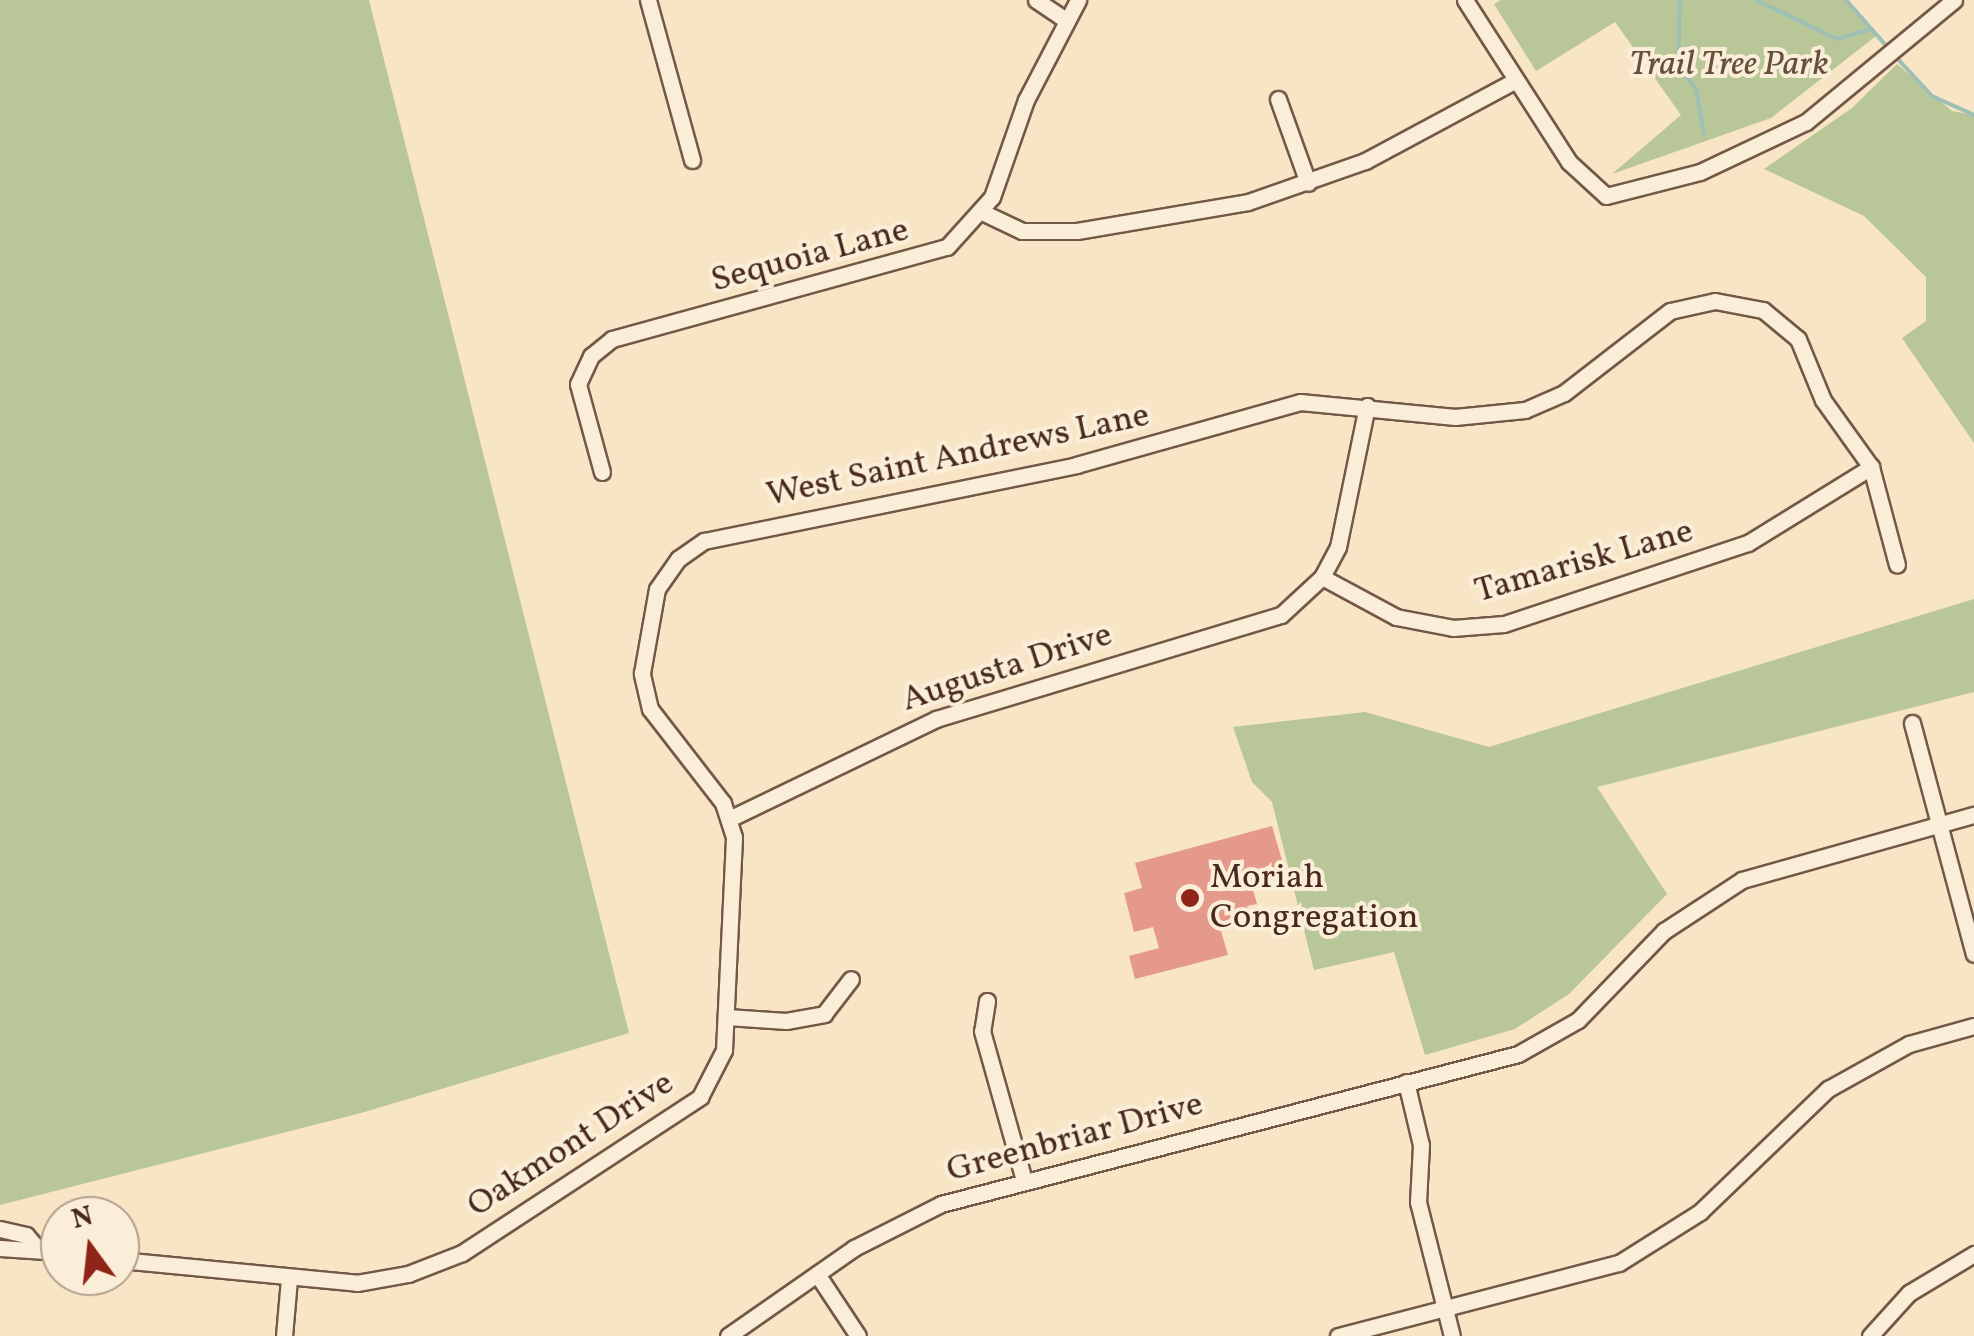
<!DOCTYPE html>
<html>
<head>
<meta charset="utf-8">
<style>
  body { margin:0 }
  #map { position:relative; width:1974px; height:1336px; overflow:hidden; background:#f7e5c5; font-family:Vollkorn,serif }
  div>[style] { position:absolute }
  .green>* { inset:0; background:#b8c698 }
  .stream>* { height:4px; margin:-2px; padding:0 2px; transform-origin:2px; border-radius:2px; background:#9dbfb5 }
  .building>* { inset:0; background:#e4998b }
  .roads { filter:drop-shadow(2px 0 #745847) drop-shadow(-2px 0 #745847) drop-shadow(0 2px #745847) drop-shadow(0 -2px #745847) }
  .minor>* { height:15px; margin:-7.5px; padding:0 7.5px; transform-origin:7.5px; border-radius:7.5px; background:#faeed9 }
  .dots>* { width:28px; height:28px; translate:-50% -50%; box-sizing:border-box; border:5px solid #faeed9; border-radius:50% }
  span { translate:-50% -50%; white-space:nowrap; text-align:center; line-height:1.15; -webkit-text-stroke:8px #faeed9; paint-order:stroke }
  .park-label { font-size:35px; color:#65503c; font-style:italic }
  .street-label { font-size:35px; color:#49291d }
  .poi-label { font-size:35px; color:#49291d }
  .left { translate:0 -50%; text-align:left }
  .north { position:absolute; left:40px; top:1196px; width:100px; height:100px; box-sizing:border-box; background:#faeed9; border:2px solid #b39f8e; border-radius:50%; rotate:345deg; font-size:28px; font-weight:700; line-height:40px; text-align:center; color:#49291d }
  .north::after { content:''; display:block; margin:auto; width:35px; height:45px; background:#8f2418; clip-path:polygon(50% 0,100% 100%,50% 72%,0 100%) }
</style>
</head>
<body>
<div id="map">
  <div class="green">
    <i style="clip-path:polygon(0 0,369px 0,629px 1033px,361px 1113px,0 1205px)"></i>
    <i style="clip-path:polygon(1501px 0,1847px 0,1876px 36px,1771px 118px,1612px 174px,1681px 115px,1615px 22px,1536px 71px,1494px 4px)"></i>
    <i style="clip-path:polygon(1897px 64px,1952px 111px,1974px 115px,1974px 443px,1902px 338px,1926px 321px,1926px 277px,1864px 216px,1764px 169px,1852px 108px)"></i>
    <i style="clip-path:polygon(1974px 599px,1974px 692px,1597px 787px,1667px 894px,1569px 994px,1515px 1029px,1425px 1055px,1394px 952px,1314px 970px,1272px 802px,1252px 782px,1233px 727px,1365px 712px,1489px 747px)"></i>
  </div>
  <div class="stream">
    <i style="left:1680px;top:0;width:65px;rotate:91.8deg"></i>
    <i style="left:1678px;top:65px;width:30px;rotate:53deg"></i>
    <i style="left:1696px;top:89px;width:45px;rotate:79.7deg"></i>
    <i style="left:1756px;top:0;width:90px;rotate:25.7deg"></i>
    <i style="left:1837px;top:39px;width:33px;rotate:-16deg"></i>
    <i style="left:1846px;top:0;width:65px;rotate:48.7deg"></i>
    <i style="left:1895px;top:56px;width:54px;rotate:47.2deg"></i>
    <i style="left:1932px;top:96px;width:46px;rotate:24.3deg"></i>
  </div>
  <div class="building">
    <i style="clip-path:polygon(1272px 826px,1286px 874px,1251px 883px,1257px 904px,1247px 906px,1250px 916px,1219px 924px,1228px 955px,1135px 979px,1129px 956px,1159px 948px,1153px 927px,1134px 932px,1124px 893px,1142px 888px,1135px 863px)"></i>
  </div>
  <div class="roads">
    <div class="minor">
      <i style="left:648px;top:0;width:166px;rotate:74.6deg"></i>
      <i style="left:1036px;top:0;width:36px;rotate:34deg"></i>
      <i style="left:1465px;top:0;width:193px;rotate:57.3deg"></i>
      <i style="left:1569px;top:162px;width:50px;rotate:42.6deg"></i>
      <i style="left:1606px;top:196px;width:97px;rotate:-14.3deg"></i>
      <i style="left:1700px;top:172px;width:117px;rotate:-25.3deg"></i>
      <i style="left:1806px;top:122px;width:192px;rotate:-39.5deg"></i>
      <i style="left:1278px;top:99px;width:89px;rotate:70.3deg"></i>
      <i style="left:982px;top:212px;width:44px;rotate:25.4deg"></i>
      <i style="left:1022px;top:231px;width:55px"></i>
      <i style="left:1077px;top:231px;width:173px;rotate:-9.6deg"></i>
      <i style="left:1248px;top:202px;width:124px;rotate:-19.3deg"></i>
      <i style="left:1365px;top:161px;width:169px;rotate:-28.2deg"></i>
      <i style="left:602px;top:472px;width:91px;rotate:-105.3deg"></i>
      <i style="left:578px;top:384px;width:31px;rotate:-65deg"></i>
      <i style="left:591px;top:356px;width:27px;rotate:-39deg"></i>
      <i style="left:612px;top:339px;width:347px;rotate:-15.4deg"></i>
      <i style="left:947px;top:247px;width:67px;rotate:-48deg"></i>
      <i style="left:992px;top:197px;width:103px;rotate:-70.7deg"></i>
      <i style="left:1026px;top:100px;width:113px;rotate:-62.5deg"></i>
      <i style="left:1322px;top:577px;width:84px;rotate:28.4deg"></i>
      <i style="left:1396px;top:617px;width:58px;rotate:10.9deg"></i>
      <i style="left:1453px;top:628px;width:51px;rotate:-4.5deg"></i>
      <i style="left:1504px;top:624px;width:257px;rotate:-18.4deg"></i>
      <i style="left:1748px;top:543px;width:145px;rotate:-31.7deg"></i>
      <i style="left:1912px;top:723px;width:239px;rotate:75deg"></i>
      <i style="left:729px;top:819px;width:230px;rotate:-25.8deg"></i>
      <i style="left:936px;top:719px;width:360px;rotate:-16.8deg"></i>
      <i style="left:1281px;top:615px;width:56px;rotate:-42.8deg"></i>
      <i style="left:1322px;top:577px;width:34px;rotate:-62deg"></i>
      <i style="left:1338px;top:547px;width:144px;rotate:-78.4deg"></i>
      <i style="left:987px;top:1001px;width:30px;rotate:99deg"></i>
      <i style="left:982px;top:1031px;width:155px;rotate:74.3deg"></i>
      <i style="left:727px;top:1017px;width:59px;rotate:3.9deg"></i>
      <i style="left:786px;top:1021px;width:39px;rotate:-10deg"></i>
      <i style="left:824px;top:1014px;width:44px;rotate:-52.4deg"></i>
      <i style="left:1406px;top:1082px;width:65px;rotate:76.6deg"></i>
      <i style="left:1421px;top:1145px;width:57px;rotate:93deg"></i>
      <i style="left:1418px;top:1202px;width:138px;rotate:75.8deg"></i>
      <i style="left:0;top:1229px;width:27px;rotate:13deg"></i>
      <i style="left:26px;top:1235px;width:20px;rotate:49deg"></i>
      <i style="left:0;top:1248px;width:60px;rotate:3.8deg"></i>
      <i style="left:120px;top:1260px;width:238px;rotate:5.5deg"></i>
      <i style="left:357px;top:1283px;width:52px;rotate:-10deg"></i>
      <i style="left:408px;top:1274px;width:58px;rotate:-21.3deg"></i>
      <i style="left:462px;top:1253px;width:285px;rotate:-33.2deg"></i>
      <i style="left:700px;top:1097px;width:53px;rotate:-62.9deg"></i>
      <i style="left:724px;top:1050px;width:213px;rotate:-87.3deg"></i>
      <i style="left:734px;top:837px;width:36px;rotate:-108deg"></i>
      <i style="left:723px;top:803px;width:119px;rotate:-127.8deg"></i>
      <i style="left:650px;top:709px;width:37px;rotate:-103deg"></i>
      <i style="left:642px;top:673px;width:85px;rotate:-79.9deg"></i>
      <i style="left:657px;top:589px;width:37px;rotate:-55deg"></i>
      <i style="left:678px;top:559px;width:32px;rotate:-35deg"></i>
      <i style="left:704px;top:541px;width:380px;rotate:-11.5deg"></i>
      <i style="left:1076px;top:465px;width:233px;rotate:-15.7deg"></i>
      <i style="left:1300px;top:402px;width:156px;rotate:5.5deg"></i>
      <i style="left:1455px;top:417px;width:70px;rotate:-5.7deg"></i>
      <i style="left:1525px;top:410px;width:43px;rotate:-23.6deg"></i>
      <i style="left:1564px;top:393px;width:134px;rotate:-37.7deg"></i>
      <i style="left:1670px;top:311px;width:46px;rotate:-12.5deg"></i>
      <i style="left:1715px;top:301px;width:49px;rotate:10.6deg"></i>
      <i style="left:1763px;top:310px;width:45px;rotate:39.6deg"></i>
      <i style="left:1798px;top:339px;width:66px;rotate:67.7deg"></i>
      <i style="left:1823px;top:400px;width:82px;rotate:54.4deg"></i>
      <i style="left:1871px;top:467px;width:101px;rotate:75.1deg"></i>
      <i style="left:817px;top:1274px;width:74px;rotate:56.5deg"></i>
      <i style="left:284px;top:1336px;width:57px;rotate:-85deg"></i>
      <i style="left:728px;top:1336px;width:154px;rotate:-34.9deg"></i>
      <i style="left:854px;top:1248px;width:97px;rotate:-26.8deg"></i>
      <i style="left:941px;top:1204px;width:596px;rotate:-14.57deg"></i>
      <i style="left:1518px;top:1054px;width:69px;rotate:-29.5deg"></i>
      <i style="left:1578px;top:1020px;width:124px;rotate:-46deg"></i>
      <i style="left:1664px;top:931px;width:93px;rotate:-33.2deg"></i>
      <i style="left:1742px;top:880px;width:241px;rotate:-15.7deg"></i>
      <i style="left:1338px;top:1336px;width:290px;rotate:-14.6deg"></i>
      <i style="left:1619px;top:1263px;width:96px;rotate:-32.2deg"></i>
      <i style="left:1700px;top:1212px;width:178px;rotate:-43.9deg"></i>
      <i style="left:1828px;top:1089px;width:93px;rotate:-29.1deg"></i>
      <i style="left:1909px;top:1044px;width:67px;rotate:-15.5deg"></i>
      <i style="left:1870px;top:1336px;width:58px;rotate:-47.8deg"></i>
      <i style="left:1909px;top:1293px;width:76px;rotate:-31deg"></i>
    </div>
  </div>
  <div class="dots">
    <i style="left:1190px;top:898px;background:#8f2418"></i>
  </div>
  <div class="park-label">
    <span style="left:1729px;top:65px">Trail Tree Park</span>
  </div>
  <div class="street-label">
    <span style="left:810px;top:256px;rotate:-15deg">Sequoia Lane</span>
    <span style="left:958px;top:456px;rotate:-12deg">West Saint Andrews Lane</span>
    <span style="left:1584px;top:562px;rotate:-16deg">Tamarisk Lane</span>
    <span style="left:1007px;top:668px;rotate:-18deg">Augusta Drive</span>
    <span style="left:1075px;top:1138px;rotate:-15deg">Greenbriar Drive</span>
    <span style="left:571px;top:1145px;rotate:-33deg">Oakmont Drive</span>
  </div>
  <div class="poi-label">
    <span class="left" style="left:1210px;top:898px">Moriah<br>Congregation</span>
  </div>
  <div class="north">N</div>
</div>
</body>
</html>
